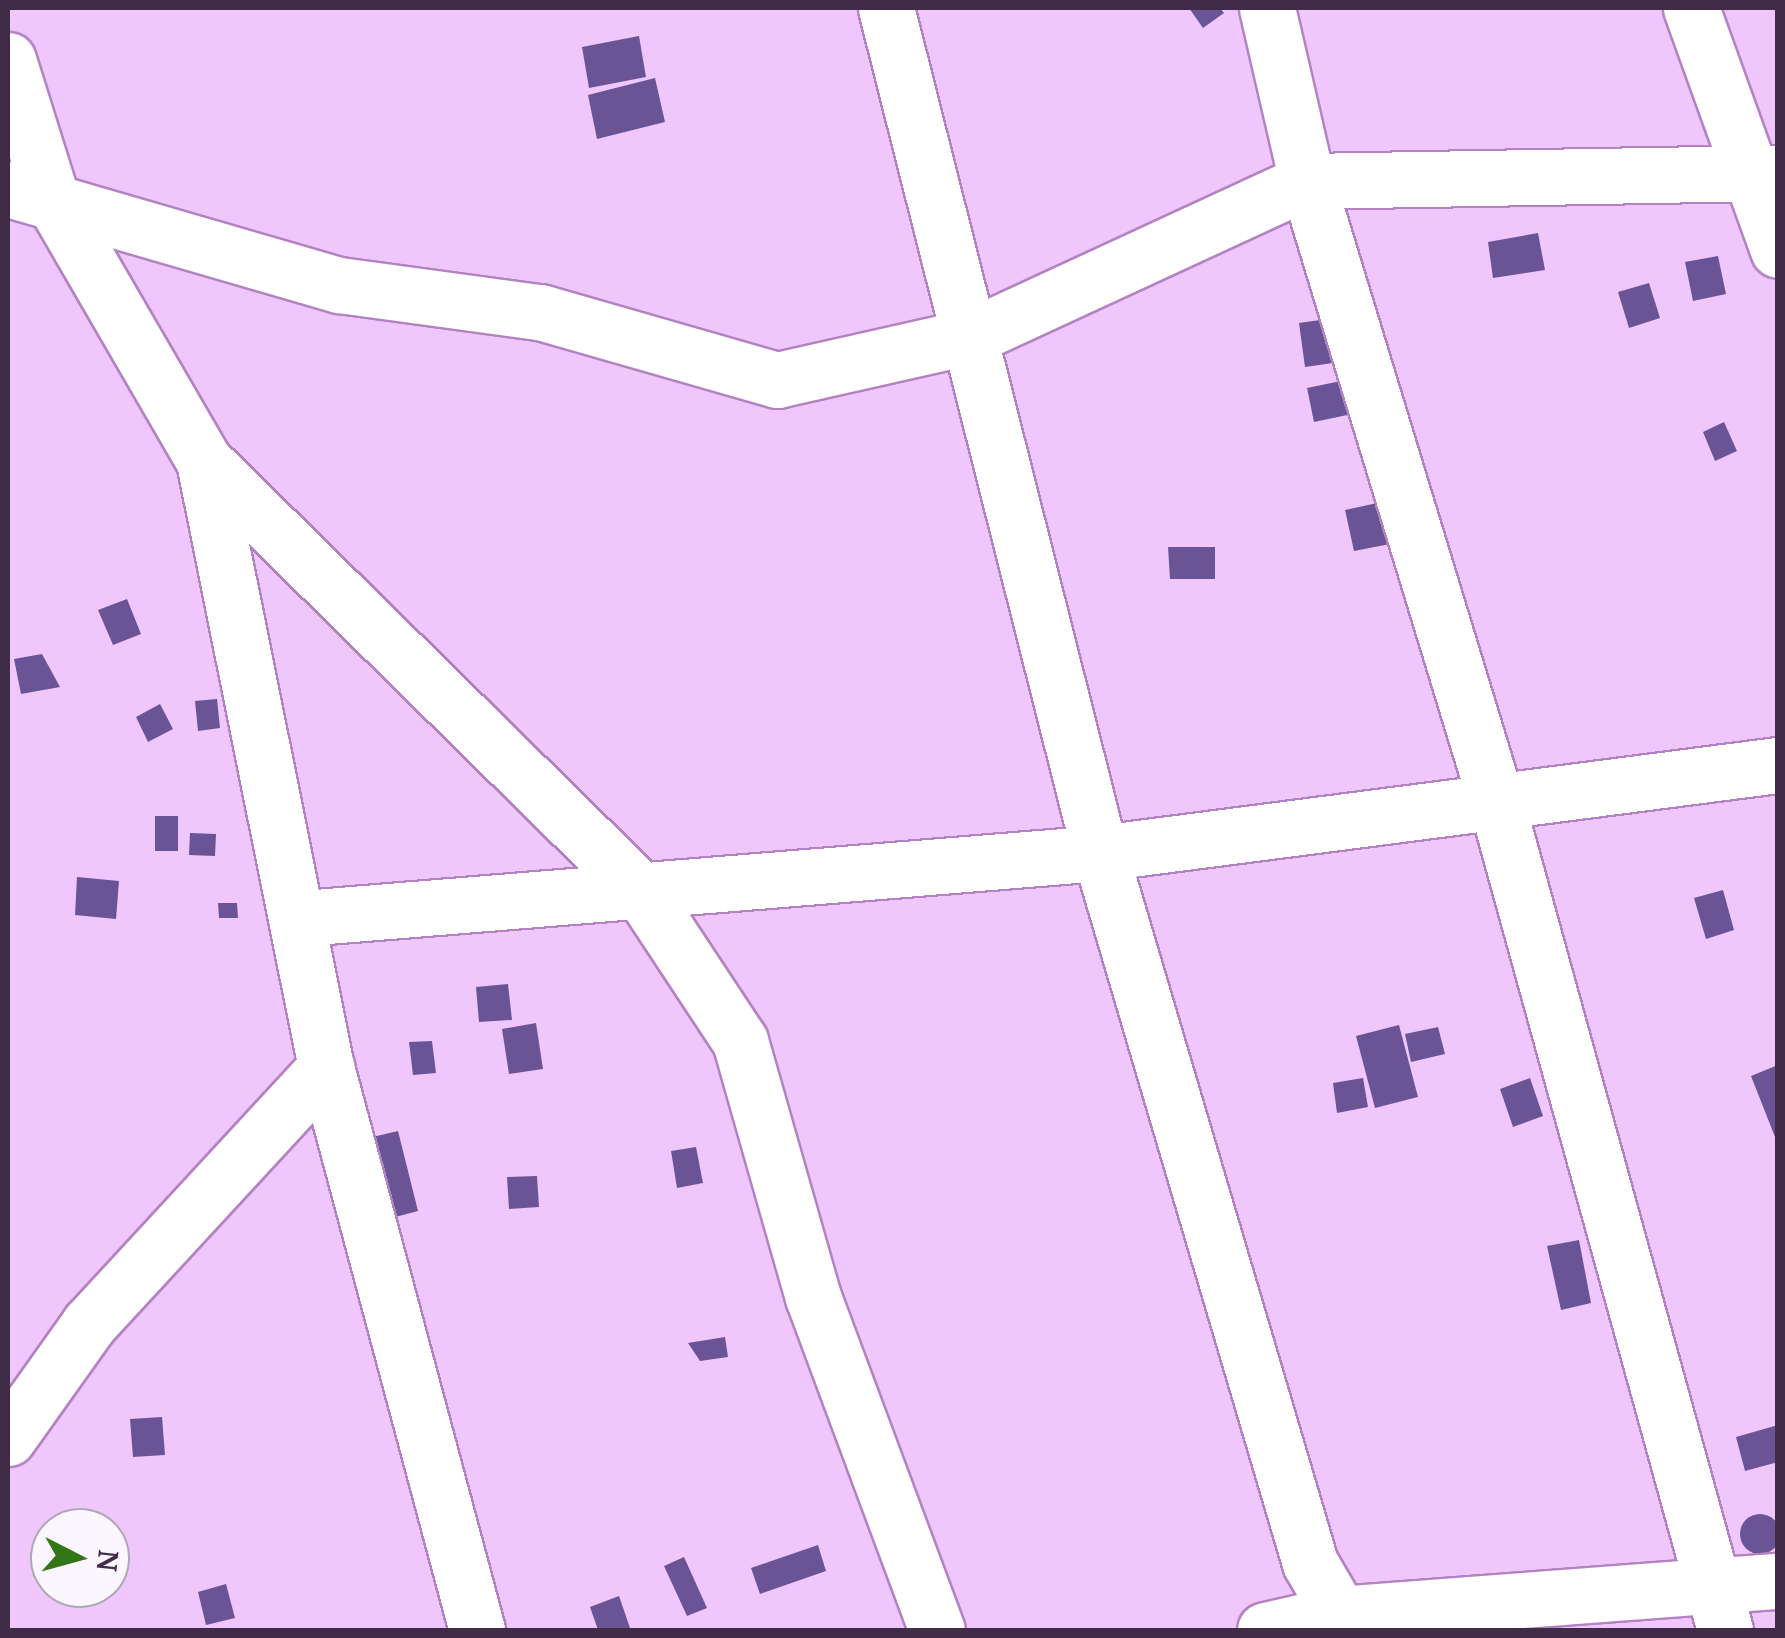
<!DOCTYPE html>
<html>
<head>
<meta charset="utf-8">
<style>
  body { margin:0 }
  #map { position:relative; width:1785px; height:1638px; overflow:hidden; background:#f0c7fc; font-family:"PT Serif",serif }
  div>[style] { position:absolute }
  .building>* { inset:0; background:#6b5495 }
  .round { border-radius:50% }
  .roads { filter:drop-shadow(2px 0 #b383c1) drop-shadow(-2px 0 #b383c1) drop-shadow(0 2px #b383c1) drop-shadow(0 -2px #b383c1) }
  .street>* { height:55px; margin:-27.5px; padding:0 27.5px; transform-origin:27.5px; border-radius:27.5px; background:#fff }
  .secondary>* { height:55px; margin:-27.5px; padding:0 27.5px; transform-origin:27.5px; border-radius:27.5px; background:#fff }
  span { translate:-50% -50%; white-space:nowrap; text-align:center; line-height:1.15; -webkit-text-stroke:10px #fcf7fe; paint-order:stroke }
  .frame { position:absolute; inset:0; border:10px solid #402c46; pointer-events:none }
  .north { position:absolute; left:30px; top:1508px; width:100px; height:100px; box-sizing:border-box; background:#fcf7fe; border:2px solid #b1a6b4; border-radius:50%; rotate:96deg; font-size:28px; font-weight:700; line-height:40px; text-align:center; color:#402c46 }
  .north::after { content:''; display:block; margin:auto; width:35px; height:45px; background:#337616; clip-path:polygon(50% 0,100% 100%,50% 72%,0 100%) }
</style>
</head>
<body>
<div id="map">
  <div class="building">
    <i style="clip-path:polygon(1189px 8px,1220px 8px,1224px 13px,1203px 28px)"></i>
    <i style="clip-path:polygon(639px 36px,646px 77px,589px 88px,582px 47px)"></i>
    <i style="clip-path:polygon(655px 78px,665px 122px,597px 139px,588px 95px)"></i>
    <i style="clip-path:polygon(1538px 233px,1545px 270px,1493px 278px,1488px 242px)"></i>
    <i style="clip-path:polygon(1718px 256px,1726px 294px,1693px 301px,1685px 262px)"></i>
    <i style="clip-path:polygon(1649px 283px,1660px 318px,1629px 328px,1618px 292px)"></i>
    <i style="clip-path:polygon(1334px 318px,1340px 362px,1305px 367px,1299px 323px)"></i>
    <i style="clip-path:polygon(1346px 380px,1352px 414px,1314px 422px,1307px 388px)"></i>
    <i style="clip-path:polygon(1724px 422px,1737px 451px,1715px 461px,1703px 432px)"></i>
    <i style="clip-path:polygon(1382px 502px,1390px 544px,1354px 551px,1345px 510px)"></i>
    <i style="clip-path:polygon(1168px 547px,1215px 547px,1215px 579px,1170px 579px)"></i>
    <i style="clip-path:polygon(127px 599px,141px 634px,113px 645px,98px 610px)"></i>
    <i style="clip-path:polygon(42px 654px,60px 687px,21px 694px,14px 659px)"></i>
    <i style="clip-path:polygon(217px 699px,220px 728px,198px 731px,195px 701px)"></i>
    <i style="clip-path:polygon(160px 704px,173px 729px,148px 742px,136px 717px)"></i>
    <i style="clip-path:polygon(155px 816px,178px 816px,178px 851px,155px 851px)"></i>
    <i style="clip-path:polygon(190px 833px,216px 834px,215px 856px,189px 855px)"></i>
    <i style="clip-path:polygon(77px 877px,119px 881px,116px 919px,75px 915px)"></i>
    <i style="clip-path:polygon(1723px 890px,1734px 930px,1706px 939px,1694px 898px)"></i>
    <i style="clip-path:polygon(218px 903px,237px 903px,238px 918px,219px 918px)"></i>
    <i style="clip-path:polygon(508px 984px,512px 1020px,479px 1022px,476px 987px)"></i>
    <i style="clip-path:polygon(536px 1023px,543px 1069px,509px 1074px,502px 1029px)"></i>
    <i style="clip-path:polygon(1399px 1025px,1418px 1097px,1375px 1108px,1356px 1036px)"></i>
    <i style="clip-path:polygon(1438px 1027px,1445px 1054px,1411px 1062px,1405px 1034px)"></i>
    <i style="clip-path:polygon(432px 1041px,436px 1073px,413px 1075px,409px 1042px)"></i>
    <i style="clip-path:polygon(1778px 1065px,1778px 1142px,1777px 1142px,1751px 1076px)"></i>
    <i style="clip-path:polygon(1363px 1078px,1368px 1107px,1337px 1113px,1333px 1083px)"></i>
    <i style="clip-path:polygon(1530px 1078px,1543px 1116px,1513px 1127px,1500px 1089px)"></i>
    <i style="clip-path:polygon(398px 1131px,418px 1211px,384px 1220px,364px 1139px)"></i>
    <i style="clip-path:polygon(696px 1147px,703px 1183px,677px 1188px,671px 1151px)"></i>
    <i style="clip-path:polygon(537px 1176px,539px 1207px,509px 1209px,507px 1177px)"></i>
    <i style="clip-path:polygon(1579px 1240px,1591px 1303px,1561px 1310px,1547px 1246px)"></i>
    <i style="clip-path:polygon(725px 1337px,728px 1357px,700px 1361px,688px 1343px)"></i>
    <i style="clip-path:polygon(162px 1417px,165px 1455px,133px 1457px,130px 1419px)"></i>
    <i style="clip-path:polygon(1778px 1425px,1778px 1462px,1745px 1471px,1736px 1437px)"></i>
    <i style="clip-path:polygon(78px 1514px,83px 1528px,44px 1528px)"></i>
    <i class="round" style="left:1740px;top:1514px;width:40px;height:40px"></i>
    <i style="clip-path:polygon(818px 1545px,826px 1571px,760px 1594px,751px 1568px)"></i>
    <i style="clip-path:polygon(684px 1557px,707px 1608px,687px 1616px,664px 1566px)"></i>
    <i style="clip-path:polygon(226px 1584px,235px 1618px,206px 1625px,198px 1592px)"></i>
    <i style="clip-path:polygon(619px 1596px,630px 1628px,598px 1630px,590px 1607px)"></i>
  </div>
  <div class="roads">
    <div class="street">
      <i style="left:886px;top:8px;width:872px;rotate:75.79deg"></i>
      <i style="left:1100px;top:853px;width:740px;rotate:73.52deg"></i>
      <i style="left:1310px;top:1563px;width:78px;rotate:59.8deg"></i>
      <i style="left:1267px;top:8px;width:178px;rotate:77deg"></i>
      <i style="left:1307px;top:181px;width:648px;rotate:73.05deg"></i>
      <i style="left:1496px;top:801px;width:860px;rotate:74.56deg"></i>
      <i style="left:1691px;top:8px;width:257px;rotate:70.2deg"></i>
      <i style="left:8px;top:189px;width:345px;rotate:16.2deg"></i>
      <i style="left:339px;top:285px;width:203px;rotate:7.7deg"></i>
      <i style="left:540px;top:312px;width:247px;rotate:16deg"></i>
      <i style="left:777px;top:380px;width:200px;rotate:-12.7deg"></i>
      <i style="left:972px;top:336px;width:369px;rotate:-24.8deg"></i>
      <i style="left:1307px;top:181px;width:471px;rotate:-1deg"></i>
      <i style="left:204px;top:461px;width:613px;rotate:44.54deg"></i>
      <i style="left:641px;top:891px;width:180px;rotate:56.6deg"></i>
      <i style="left:740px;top:1041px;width:266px;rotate:74.1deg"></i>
      <i style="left:813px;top:1297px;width:355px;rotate:69.6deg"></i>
      <i style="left:303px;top:918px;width:800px;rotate:-4.66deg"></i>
      <i style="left:1100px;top:853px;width:684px;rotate:-7.4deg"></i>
      <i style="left:8px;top:1438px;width:140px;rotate:-54.6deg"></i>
      <i style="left:89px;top:1324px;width:350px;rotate:-47.3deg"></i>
      <i style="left:1265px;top:1630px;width:73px;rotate:-12.7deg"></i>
      <i style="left:1336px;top:1614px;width:443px;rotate:-4.3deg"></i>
    </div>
    <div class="secondary">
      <i style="left:8px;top:60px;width:144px;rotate:72.6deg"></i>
      <i style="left:51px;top:197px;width:305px;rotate:59.9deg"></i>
      <i style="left:204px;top:461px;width:618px;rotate:78.62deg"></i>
      <i style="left:326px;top:1067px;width:583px;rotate:74.99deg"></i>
    </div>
  </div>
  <div class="frame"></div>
  <div class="north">N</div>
</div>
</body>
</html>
